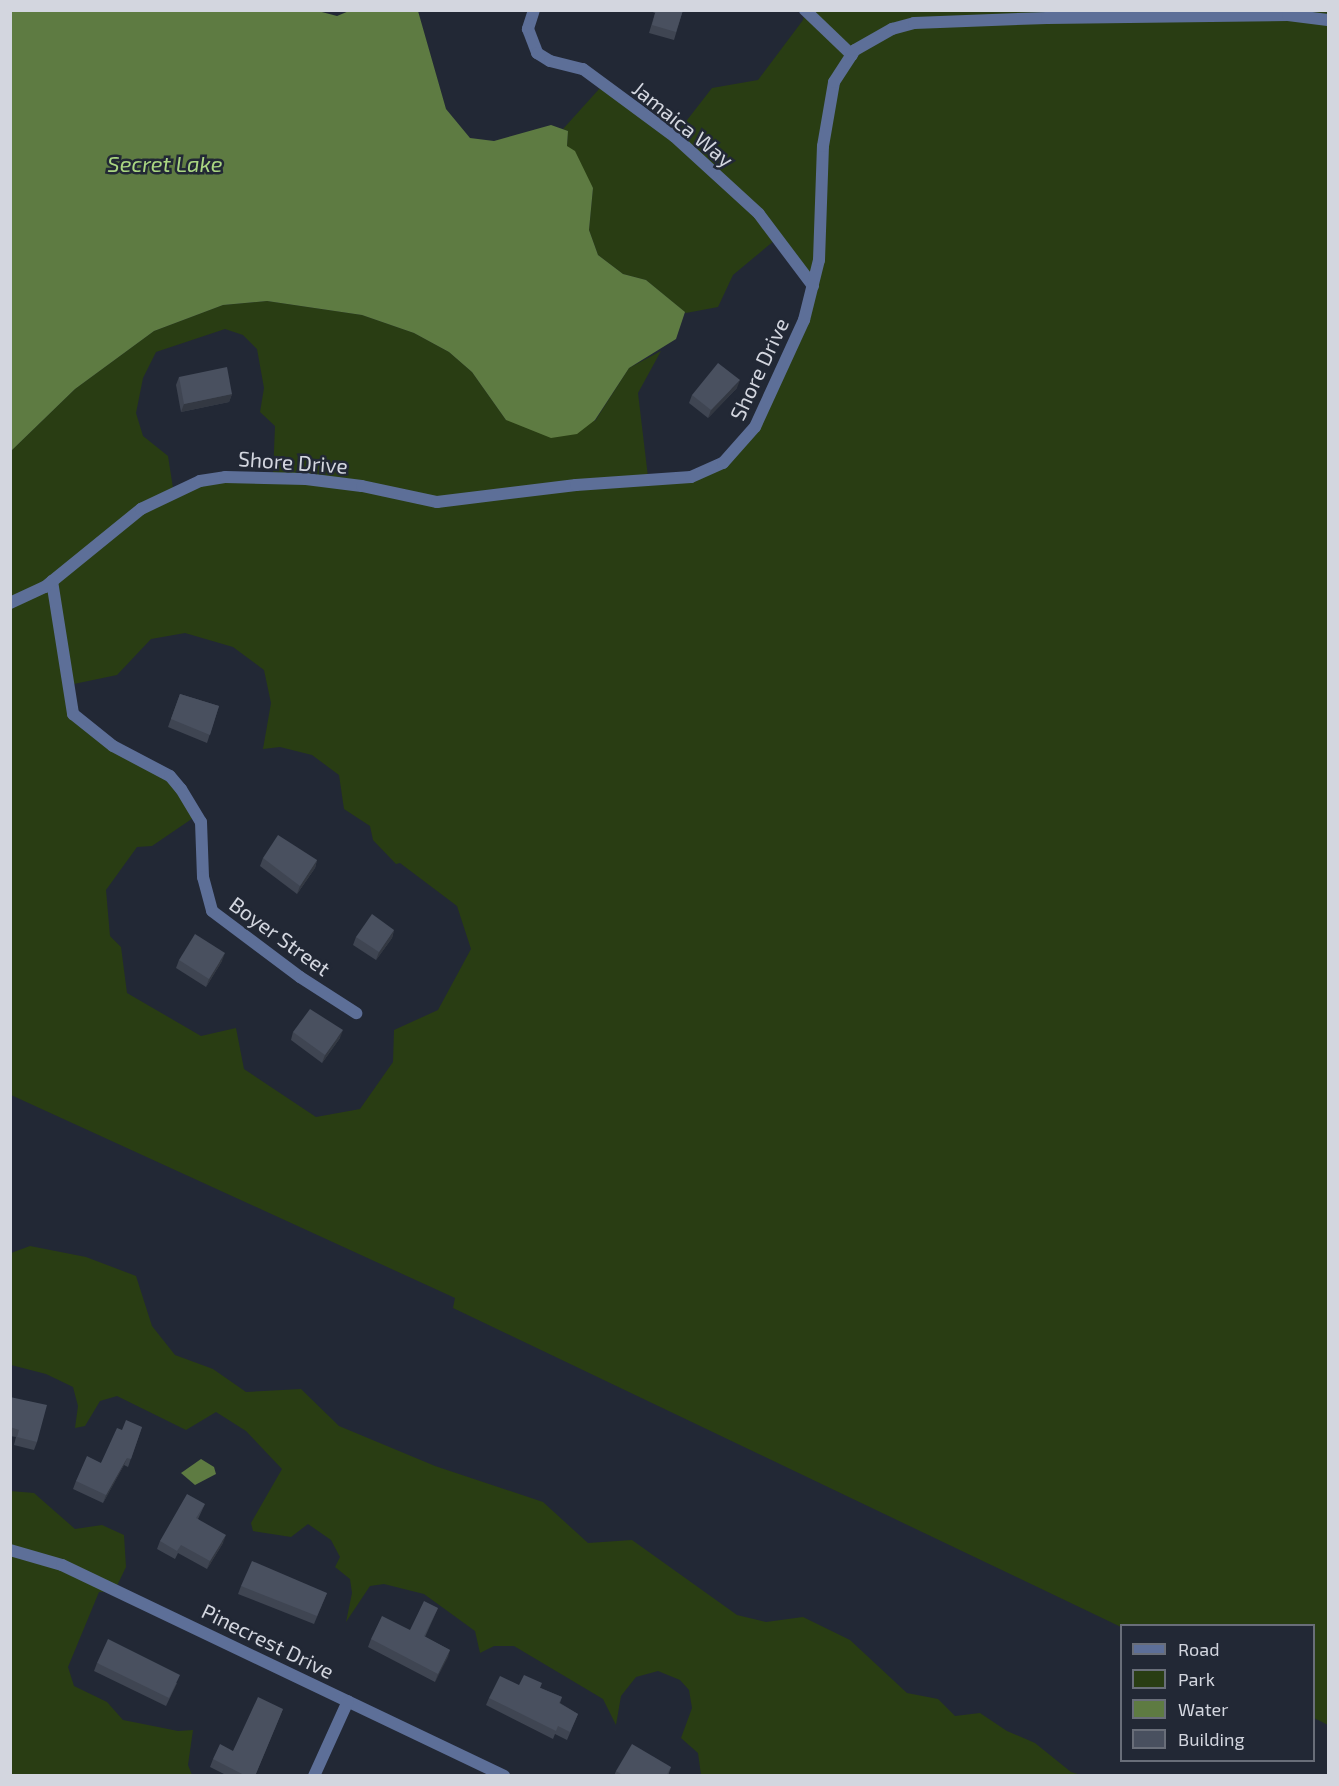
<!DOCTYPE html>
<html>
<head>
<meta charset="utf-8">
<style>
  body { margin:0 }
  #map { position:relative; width:1339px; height:1786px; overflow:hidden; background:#222835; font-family:"Exo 2",sans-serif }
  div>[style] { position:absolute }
  .green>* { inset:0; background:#293d13 }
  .water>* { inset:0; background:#5e7b42 }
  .street>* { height:12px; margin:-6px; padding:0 6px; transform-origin:6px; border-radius:6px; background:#5d6f98 }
  .wall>* { inset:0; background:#3f4552 }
  .shaded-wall>* { inset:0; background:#333842 }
  .building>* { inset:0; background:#49505f }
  span { translate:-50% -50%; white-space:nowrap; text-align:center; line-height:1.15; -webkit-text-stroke:5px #222835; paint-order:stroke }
  .street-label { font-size:21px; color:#d3d6df }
  .water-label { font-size:22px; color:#aad682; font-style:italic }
  .frame { position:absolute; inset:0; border:12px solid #d3d6df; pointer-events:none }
  .legend { position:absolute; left:1120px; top:1624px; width:195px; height:138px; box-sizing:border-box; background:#222835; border:2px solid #696e79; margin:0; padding:8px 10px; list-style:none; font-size:18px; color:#d3d6df }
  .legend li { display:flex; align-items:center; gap:12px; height:30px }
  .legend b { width:30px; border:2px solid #696e79 }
</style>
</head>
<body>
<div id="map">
  <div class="green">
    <i style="clip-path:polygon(evenodd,805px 11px,1328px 11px,1328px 1725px,1314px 1718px,1314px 1626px,1121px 1627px,453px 1308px,455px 1298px,11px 1095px,11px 451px,75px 389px,154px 331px,223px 305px,267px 301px,362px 315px,414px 333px,449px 352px,472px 372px,506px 420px,595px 421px,629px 368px,661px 351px,638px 393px,648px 477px,710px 469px,743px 443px,796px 336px,811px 280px,775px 240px,733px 275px,718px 307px,686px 313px,646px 280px,623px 274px,598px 255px,589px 230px,593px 188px,567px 146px,568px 131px,563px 129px,600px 88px,677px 133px,712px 88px,758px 80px,803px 20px,805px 11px,225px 329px,243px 335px,257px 349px,264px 388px,260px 412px,275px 426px,273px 475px,173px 488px,168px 456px,143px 436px,136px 413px,143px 378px,156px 352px,225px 329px,805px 11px,185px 633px,233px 647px,264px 670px,271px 703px,263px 749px,280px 747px,312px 755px,339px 775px,344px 809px,370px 826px,373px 840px,396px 864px,400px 863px,457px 906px,471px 949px,438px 1010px,394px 1030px,393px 1062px,360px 1109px,316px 1117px,244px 1069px,236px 1028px,201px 1036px,127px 993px,121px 947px,110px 936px,106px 890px,137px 847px,152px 846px,196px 816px,169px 773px,79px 720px,69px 685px,117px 675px,151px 639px,185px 633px)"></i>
    <i style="clip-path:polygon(30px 1246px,86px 1257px,136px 1276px,152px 1326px,175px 1355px,213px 1369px,246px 1392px,301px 1389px,339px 1426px,435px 1466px,543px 1502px,588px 1543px,632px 1540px,737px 1615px,766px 1622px,803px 1617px,850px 1640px,907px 1693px,938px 1699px,955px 1716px,980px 1713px,1007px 1731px,1035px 1743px,1071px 1772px,1081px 1775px,701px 1775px,698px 1753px,681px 1738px,692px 1708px,689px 1690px,680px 1680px,658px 1671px,636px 1677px,621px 1696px,616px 1725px,603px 1699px,514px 1646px,494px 1646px,480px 1653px,475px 1631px,424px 1594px,384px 1584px,370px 1586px,346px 1622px,352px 1593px,350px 1579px,335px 1567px,340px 1557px,331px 1540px,308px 1524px,291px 1537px,253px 1531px,251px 1523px,282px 1469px,246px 1431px,216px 1412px,186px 1430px,117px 1396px,100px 1401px,85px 1426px,75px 1428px,78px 1406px,73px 1387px,46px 1374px,11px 1365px,11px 1253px)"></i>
    <i style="clip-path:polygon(10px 1491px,34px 1493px,75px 1529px,102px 1525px,124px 1535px,126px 1567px,114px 1592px,99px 1592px,68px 1667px,74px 1686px,107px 1702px,123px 1720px,178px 1731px,193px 1730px,188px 1765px,192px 1775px,11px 1775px)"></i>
  </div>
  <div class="water">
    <i style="clip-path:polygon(318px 11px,337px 16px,349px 11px,418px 11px,446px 109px,470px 138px,494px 141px,551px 125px,568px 131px,567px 146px,575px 151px,593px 188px,589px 230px,598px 255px,623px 274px,646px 280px,685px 312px,676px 339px,629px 368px,595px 420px,577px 434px,551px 438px,506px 420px,472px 372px,449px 352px,414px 333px,362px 315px,267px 301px,223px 305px,154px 331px,75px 389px,11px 451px,11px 11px)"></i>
    <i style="clip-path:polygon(201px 1459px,214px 1467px,216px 1474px,195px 1485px,181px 1473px)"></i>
  </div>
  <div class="street">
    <i style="left:534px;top:10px;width:20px;rotate:108deg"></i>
    <i style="left:528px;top:29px;width:26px;rotate:69deg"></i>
    <i style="left:537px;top:53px;width:15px;rotate:32deg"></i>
    <i style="left:550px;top:61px;width:34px;rotate:14deg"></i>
    <i style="left:583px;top:69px;width:113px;rotate:36.4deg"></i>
    <i style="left:674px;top:136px;width:115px;rotate:42.5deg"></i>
    <i style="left:759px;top:214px;width:90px;rotate:53.1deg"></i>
    <i style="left:805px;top:10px;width:65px;rotate:43.8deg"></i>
    <i style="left:52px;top:581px;width:135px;rotate:81deg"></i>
    <i style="left:73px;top:714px;width:51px;rotate:38.7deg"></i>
    <i style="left:113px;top:746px;width:64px;rotate:27.8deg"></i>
    <i style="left:170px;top:776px;width:17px;rotate:50deg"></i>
    <i style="left:181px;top:789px;width:39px;rotate:59deg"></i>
    <i style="left:201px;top:822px;width:55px;rotate:87.9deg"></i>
    <i style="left:203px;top:877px;width:35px;rotate:75deg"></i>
    <i style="left:212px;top:911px;width:110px;rotate:36.9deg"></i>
    <i style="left:300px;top:977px;width:67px;rotate:32.7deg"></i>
    <i style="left:10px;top:603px;width:38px;rotate:-25deg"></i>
    <i style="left:45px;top:587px;width:124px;rotate:-39.1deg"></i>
    <i style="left:141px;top:509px;width:65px;rotate:-25.4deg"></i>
    <i style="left:200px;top:481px;width:25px;rotate:-9deg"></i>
    <i style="left:225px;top:477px;width:81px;rotate:1.4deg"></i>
    <i style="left:306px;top:479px;width:56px;rotate:7.1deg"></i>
    <i style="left:362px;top:486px;width:77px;rotate:12deg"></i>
    <i style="left:437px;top:502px;width:140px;rotate:-7deg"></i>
    <i style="left:576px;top:485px;width:115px;rotate:-4deg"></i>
    <i style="left:691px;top:477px;width:35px;rotate:-24deg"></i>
    <i style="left:723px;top:463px;width:48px;rotate:-48.4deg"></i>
    <i style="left:755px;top:427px;width:118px;rotate:-65.4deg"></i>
    <i style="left:804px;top:320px;width:62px;rotate:-76deg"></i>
    <i style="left:819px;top:260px;width:114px;rotate:-88deg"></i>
    <i style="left:823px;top:146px;width:65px;rotate:-80.2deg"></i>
    <i style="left:834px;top:82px;width:38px;rotate:-57deg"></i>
    <i style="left:855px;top:50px;width:43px;rotate:-29.6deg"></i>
    <i style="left:892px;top:29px;width:23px;rotate:-15deg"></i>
    <i style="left:914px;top:23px;width:133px;rotate:-2.2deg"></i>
    <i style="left:1047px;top:18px;width:241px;rotate:-0.7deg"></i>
    <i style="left:1288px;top:15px;width:40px;rotate:7.1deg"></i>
    <i style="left:10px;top:1550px;width:54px;rotate:16.1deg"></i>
    <i style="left:62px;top:1565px;width:490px;rotate:25.5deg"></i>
    <i style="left:314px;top:1776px;width:82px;rotate:-65.6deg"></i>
  </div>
  <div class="wall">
    <i style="clip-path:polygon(648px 10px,683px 10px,674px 40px,649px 33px,655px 13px)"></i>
    <i style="clip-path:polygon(179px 377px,232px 394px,229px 402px,181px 412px,176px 385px)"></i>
    <i style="clip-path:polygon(737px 388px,708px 418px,689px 403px,692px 395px)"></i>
    <i style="clip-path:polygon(180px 694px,219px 706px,207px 743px,168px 727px)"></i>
    <i style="clip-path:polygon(263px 858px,317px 860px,315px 868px,297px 894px,260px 866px)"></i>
    <i style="clip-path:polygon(394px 930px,392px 938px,376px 960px,353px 945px,356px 937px)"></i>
    <i style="clip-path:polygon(179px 960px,222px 961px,206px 987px,176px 968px)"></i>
    <i style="clip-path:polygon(293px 1032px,340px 1038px,322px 1063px,291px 1040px)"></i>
    <i style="clip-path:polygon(10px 1397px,37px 1442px,34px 1450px,14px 1445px,16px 1437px,10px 1436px)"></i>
    <i style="clip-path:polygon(142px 1427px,128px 1467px,124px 1465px,103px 1503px,73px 1489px,76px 1481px,101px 1463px,122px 1430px)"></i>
    <i style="clip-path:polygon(205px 1504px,198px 1519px,223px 1543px,207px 1569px,178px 1553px,175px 1559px,157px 1549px,160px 1541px)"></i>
    <i style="clip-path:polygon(241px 1586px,327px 1593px,314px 1624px,238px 1594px)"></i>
    <i style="clip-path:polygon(438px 1608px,425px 1637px,450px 1650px,435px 1682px,368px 1647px,371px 1639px,410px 1630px)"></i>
    <i style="clip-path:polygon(97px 1663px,177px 1683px,166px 1706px,94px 1671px)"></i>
    <i style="clip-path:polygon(519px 1685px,541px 1688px,562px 1697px,560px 1703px,578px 1714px,567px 1740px,555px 1734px,553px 1739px,486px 1705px,489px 1698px)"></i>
    <i style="clip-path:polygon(283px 1709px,255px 1776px,228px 1776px,210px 1767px,213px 1759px,233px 1751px)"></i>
    <i style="clip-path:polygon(671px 1767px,668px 1776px,614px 1776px,616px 1771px)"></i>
  </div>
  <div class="shaded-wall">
    <i style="clip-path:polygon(740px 380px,737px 388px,708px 418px,711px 410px)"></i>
    <i style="clip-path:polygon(232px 394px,229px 402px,181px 412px,184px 404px)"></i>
    <i style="clip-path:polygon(317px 860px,315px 868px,297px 894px,300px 886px)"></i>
    <i style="clip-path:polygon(394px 930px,392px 938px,376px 960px,379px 952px)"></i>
    <i style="clip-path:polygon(225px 953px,222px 961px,206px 987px,209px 979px)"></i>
    <i style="clip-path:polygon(343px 1030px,340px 1038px,322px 1063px,325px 1055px)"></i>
    <i style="clip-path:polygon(127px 1458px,124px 1465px,103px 1503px,106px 1495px)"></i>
    <i style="clip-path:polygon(226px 1535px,223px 1543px,207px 1569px,210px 1561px)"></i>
    <i style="clip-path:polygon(450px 1650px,448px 1657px,435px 1682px,438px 1674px)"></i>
  </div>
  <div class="building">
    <i style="clip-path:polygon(656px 10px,683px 10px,676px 32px,652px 25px)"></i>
    <i style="clip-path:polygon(718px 363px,740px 380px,711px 410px,692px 395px)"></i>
    <i style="clip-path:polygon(227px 367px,232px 394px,184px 404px,179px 377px)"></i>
    <i style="clip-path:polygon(180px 694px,219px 706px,210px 735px,171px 719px)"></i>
    <i style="clip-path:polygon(278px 835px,317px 860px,300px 886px,263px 858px)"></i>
    <i style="clip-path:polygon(372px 914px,394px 930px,379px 952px,356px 937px)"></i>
    <i style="clip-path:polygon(195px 934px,225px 953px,209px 979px,179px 960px)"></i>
    <i style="clip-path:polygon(310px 1009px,343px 1030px,325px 1055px,293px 1032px)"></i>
    <i style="clip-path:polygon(10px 1397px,47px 1405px,37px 1442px,17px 1437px,19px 1430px,10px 1427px)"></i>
    <i style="clip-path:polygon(126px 1420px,142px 1427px,131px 1459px,127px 1458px,106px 1495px,76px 1481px,87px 1456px,101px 1463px,117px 1428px,122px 1430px)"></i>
    <i style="clip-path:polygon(187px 1494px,205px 1504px,196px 1518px,226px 1535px,210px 1561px,181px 1545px,177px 1551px,160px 1541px)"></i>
    <i style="clip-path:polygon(252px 1561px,327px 1593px,317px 1616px,241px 1586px)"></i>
    <i style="clip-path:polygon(424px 1601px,438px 1608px,424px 1636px,450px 1650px,438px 1674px,371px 1639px,382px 1616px,410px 1630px)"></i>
    <i style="clip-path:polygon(108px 1639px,180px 1675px,169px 1698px,97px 1663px)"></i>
    <i style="clip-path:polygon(524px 1675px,542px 1683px,540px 1688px,562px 1697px,559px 1703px,578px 1714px,570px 1732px,558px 1726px,556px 1731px,489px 1698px,500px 1676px,519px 1685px)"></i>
    <i style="clip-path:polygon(258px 1697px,283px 1709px,255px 1776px,246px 1776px,213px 1759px,220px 1744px,233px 1751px)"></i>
    <i style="clip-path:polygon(632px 1744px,671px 1767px,666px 1776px,624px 1776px,616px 1771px)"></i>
  </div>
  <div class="street-label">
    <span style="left:683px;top:124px;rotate:39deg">Jamaica Way</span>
    <span style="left:759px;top:369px;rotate:-65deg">Shore Drive</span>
    <span style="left:293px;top:462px;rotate:4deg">Shore Drive</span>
    <span style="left:280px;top:936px;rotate:36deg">Boyer Street</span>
    <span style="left:268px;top:1641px;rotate:26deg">Pinecrest Drive</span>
  </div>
  <div class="water-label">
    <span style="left:165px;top:164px">Secret Lake</span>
  </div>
  <div class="frame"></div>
  <ul class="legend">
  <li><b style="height:8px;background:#5d6f98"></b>Road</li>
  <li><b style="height:16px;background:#293d13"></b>Park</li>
  <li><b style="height:16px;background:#5e7b42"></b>Water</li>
  <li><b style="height:16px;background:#49505f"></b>Building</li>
  </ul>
</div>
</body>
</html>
